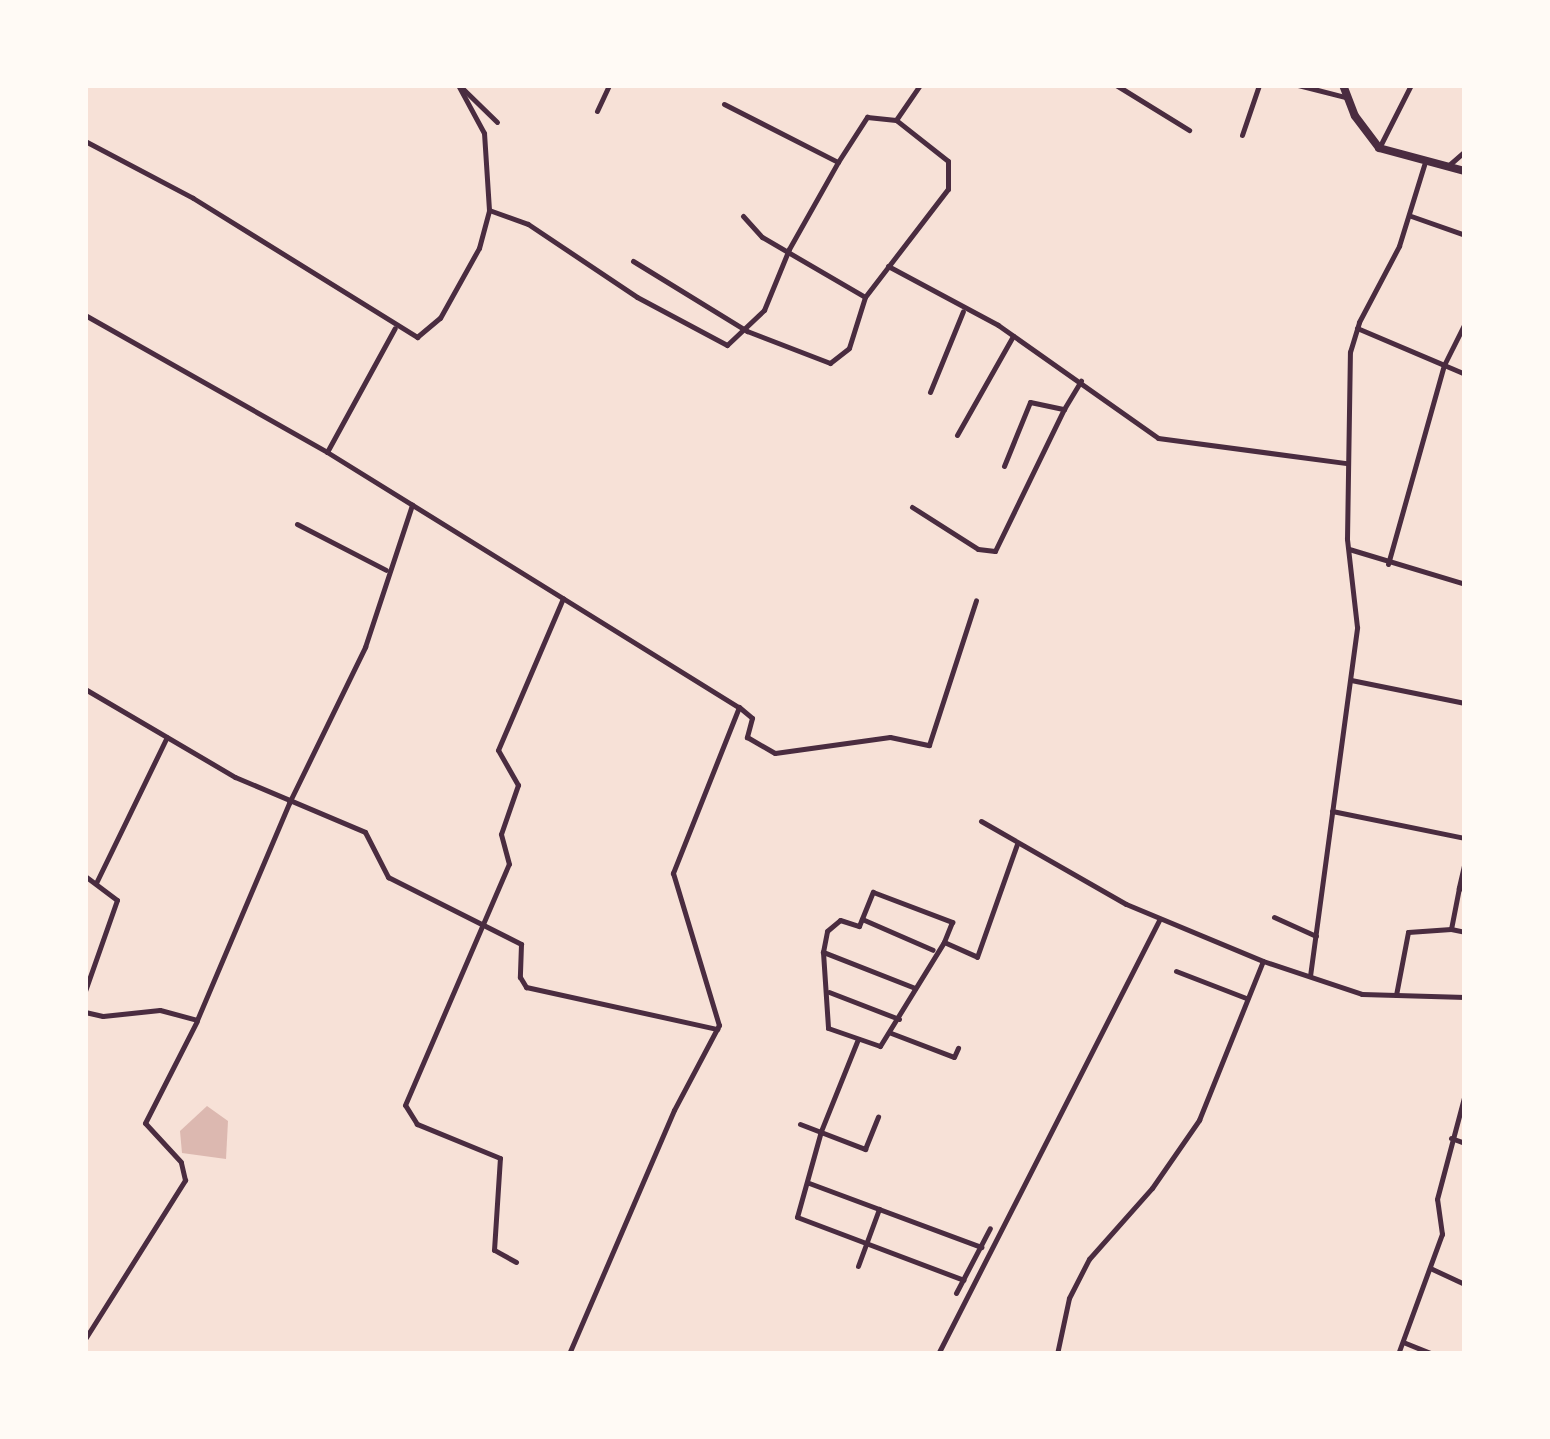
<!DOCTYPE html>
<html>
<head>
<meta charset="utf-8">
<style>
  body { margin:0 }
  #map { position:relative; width:1550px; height:1439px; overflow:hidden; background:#f7e1d7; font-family:"Exo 2",sans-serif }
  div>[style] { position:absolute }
  .water>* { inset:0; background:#dcb8b0 }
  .minor>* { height:5px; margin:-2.5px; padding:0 2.5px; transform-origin:2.5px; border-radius:2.5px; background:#4a2c40 }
  .secondary>* { height:8px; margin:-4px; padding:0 4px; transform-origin:4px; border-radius:4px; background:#4a2c40 }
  span { translate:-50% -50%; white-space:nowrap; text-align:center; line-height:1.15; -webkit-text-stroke:10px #fffaf5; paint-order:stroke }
  .frame { position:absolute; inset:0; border:88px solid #fffaf5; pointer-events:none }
</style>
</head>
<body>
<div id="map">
  <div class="water">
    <i style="clip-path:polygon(207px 1106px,228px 1121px,226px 1159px,182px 1153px,180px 1131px)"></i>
  </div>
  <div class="minor">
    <i style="left:459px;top:85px;width:53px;rotate:44.2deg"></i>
    <i style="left:1116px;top:85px;width:86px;rotate:31.7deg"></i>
    <i style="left:1298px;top:85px;width:49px;rotate:14.3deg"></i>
    <i style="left:724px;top:104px;width:128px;rotate:27deg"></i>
    <i style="left:838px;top:162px;width:54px;rotate:-57.2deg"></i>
    <i style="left:867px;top:117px;width:29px;rotate:6deg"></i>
    <i style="left:597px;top:111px;width:29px;rotate:-65deg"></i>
    <i style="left:1242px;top:135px;width:53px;rotate:-71.2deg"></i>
    <i style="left:85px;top:141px;width:122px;rotate:27.8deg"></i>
    <i style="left:193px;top:198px;width:264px;rotate:31.8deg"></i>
    <i style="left:417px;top:337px;width:30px;rotate:-40deg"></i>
    <i style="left:440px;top:318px;width:80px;rotate:-60.9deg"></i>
    <i style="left:479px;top:248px;width:39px;rotate:-75deg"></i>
    <i style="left:489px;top:210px;width:77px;rotate:-93.7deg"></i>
    <i style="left:484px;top:133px;width:55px;rotate:-118.4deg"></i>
    <i style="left:1379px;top:148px;width:71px;rotate:-63.1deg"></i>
    <i style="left:1449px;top:165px;width:21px;rotate:-41deg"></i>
    <i style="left:489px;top:210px;width:41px;rotate:19.7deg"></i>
    <i style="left:528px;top:224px;width:131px;rotate:33.8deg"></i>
    <i style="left:637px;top:297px;width:102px;rotate:28.1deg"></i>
    <i style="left:727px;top:345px;width:51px;rotate:-43.4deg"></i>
    <i style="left:764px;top:310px;width:66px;rotate:-67.7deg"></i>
    <i style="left:789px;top:249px;width:100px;rotate:-60.6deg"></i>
    <i style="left:743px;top:216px;width:28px;rotate:48deg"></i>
    <i style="left:762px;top:237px;width:119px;rotate:30.2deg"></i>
    <i style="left:1411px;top:216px;width:57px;rotate:19.4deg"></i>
    <i style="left:633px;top:261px;width:134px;rotate:31.6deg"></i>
    <i style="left:747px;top:331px;width:89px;rotate:21.1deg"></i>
    <i style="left:830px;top:363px;width:24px;rotate:-38deg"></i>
    <i style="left:849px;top:348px;width:53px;rotate:-72.6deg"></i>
    <i style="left:865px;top:297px;width:136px;rotate:-52.5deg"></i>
    <i style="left:948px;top:189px;width:28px;rotate:-90deg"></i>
    <i style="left:948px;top:161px;width:66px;rotate:-141.7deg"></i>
    <i style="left:896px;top:120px;width:42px;rotate:-55.6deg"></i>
    <i style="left:888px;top:266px;width:125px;rotate:28.2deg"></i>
    <i style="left:998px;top:325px;width:196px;rotate:35.2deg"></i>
    <i style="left:1158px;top:438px;width:190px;rotate:7.6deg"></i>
    <i style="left:85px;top:315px;width:278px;rotate:29.5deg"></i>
    <i style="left:327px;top:452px;width:485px;rotate:31.8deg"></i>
    <i style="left:739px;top:707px;width:179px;rotate:111.7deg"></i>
    <i style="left:673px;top:873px;width:159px;rotate:73.2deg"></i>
    <i style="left:719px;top:1025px;width:96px;rotate:117.9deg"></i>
    <i style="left:674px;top:1110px;width:266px;rotate:113.3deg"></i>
    <i style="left:1357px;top:328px;width:95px;rotate:23deg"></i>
    <i style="left:1444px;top:365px;width:47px;rotate:-63.4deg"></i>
    <i style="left:930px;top:392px;width:87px;rotate:-67.8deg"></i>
    <i style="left:957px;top:435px;width:114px;rotate:-60.5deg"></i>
    <i style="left:327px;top:452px;width:141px;rotate:-61.3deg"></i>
    <i style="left:1004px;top:466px;width:69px;rotate:-67.9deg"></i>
    <i style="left:1030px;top:402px;width:35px;rotate:12deg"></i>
    <i style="left:1064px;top:409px;width:33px;rotate:-59deg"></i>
    <i style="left:912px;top:507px;width:78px;rotate:32.5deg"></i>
    <i style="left:978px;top:549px;width:17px;rotate:7deg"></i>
    <i style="left:995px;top:551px;width:158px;rotate:-64.1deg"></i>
    <i style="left:297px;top:524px;width:100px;rotate:27.3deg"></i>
    <i style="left:1349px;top:549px;width:121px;rotate:16.8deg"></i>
    <i style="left:1388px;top:564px;width:207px;rotate:-74.3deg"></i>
    <i style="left:1444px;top:365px;width:23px;rotate:23deg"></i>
    <i style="left:1351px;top:680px;width:116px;rotate:11.4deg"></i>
    <i style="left:85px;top:689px;width:174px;rotate:30.4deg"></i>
    <i style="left:235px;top:777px;width:141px;rotate:22.9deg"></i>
    <i style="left:365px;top:832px;width:51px;rotate:62.9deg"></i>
    <i style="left:388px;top:877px;width:149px;rotate:26.7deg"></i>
    <i style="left:521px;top:944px;width:33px;rotate:92deg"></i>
    <i style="left:520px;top:977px;width:12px;rotate:59deg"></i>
    <i style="left:526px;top:987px;width:196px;rotate:12.4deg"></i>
    <i style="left:739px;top:707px;width:17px;rotate:40deg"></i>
    <i style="left:752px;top:718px;width:20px;rotate:105deg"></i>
    <i style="left:747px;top:737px;width:32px;rotate:30deg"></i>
    <i style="left:775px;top:753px;width:116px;rotate:-7.9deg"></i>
    <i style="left:890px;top:737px;width:40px;rotate:12deg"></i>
    <i style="left:929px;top:745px;width:152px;rotate:-72deg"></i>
    <i style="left:1332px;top:811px;width:136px;rotate:11.5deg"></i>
    <i style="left:981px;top:821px;width:167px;rotate:29.8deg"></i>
    <i style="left:1126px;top:904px;width:148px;rotate:22.6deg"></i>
    <i style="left:1465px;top:861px;width:28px;rotate:103deg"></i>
    <i style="left:1459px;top:888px;width:6px;rotate:9deg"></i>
    <i style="left:85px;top:876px;width:40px;rotate:37deg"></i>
    <i style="left:117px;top:900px;width:96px;rotate:109.4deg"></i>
    <i style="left:96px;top:883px;width:162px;rotate:-64.1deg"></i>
    <i style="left:1274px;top:917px;width:46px;rotate:24.3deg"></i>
    <i style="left:862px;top:919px;width:77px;rotate:23.6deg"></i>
    <i style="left:1451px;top:929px;width:14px;rotate:12deg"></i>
    <i style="left:823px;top:952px;width:76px;rotate:86.2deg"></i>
    <i style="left:828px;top:1028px;width:55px;rotate:19.1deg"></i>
    <i style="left:880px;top:1046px;width:122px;rotate:-58.4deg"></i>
    <i style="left:1176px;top:971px;width:75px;rotate:21.1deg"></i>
    <i style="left:1310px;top:976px;width:352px;rotate:-82.3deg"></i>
    <i style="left:1357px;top:627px;width:89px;rotate:-96.5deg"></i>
    <i style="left:1347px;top:539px;width:187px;rotate:-89.1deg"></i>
    <i style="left:1350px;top:352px;width:31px;rotate:-73deg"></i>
    <i style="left:1359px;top:322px;width:86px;rotate:-62.2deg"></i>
    <i style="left:1399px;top:246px;width:85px;rotate:-72.8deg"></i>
    <i style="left:915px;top:988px;width:99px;rotate:-158.6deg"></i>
    <i style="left:823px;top:952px;width:21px;rotate:-79deg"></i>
    <i style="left:827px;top:931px;width:17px;rotate:-40deg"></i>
    <i style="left:840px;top:920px;width:20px;rotate:18deg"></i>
    <i style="left:859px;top:926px;width:37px;rotate:-68deg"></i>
    <i style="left:873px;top:892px;width:85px;rotate:20.8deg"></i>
    <i style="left:952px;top:922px;width:22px;rotate:112deg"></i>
    <i style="left:944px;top:942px;width:36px;rotate:24deg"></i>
    <i style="left:977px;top:957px;width:120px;rotate:-70.5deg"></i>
    <i style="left:829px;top:992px;width:75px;rotate:21.1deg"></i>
    <i style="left:1396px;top:995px;width:64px;rotate:-79.2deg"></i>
    <i style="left:1408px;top:932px;width:43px;rotate:-4deg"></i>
    <i style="left:1451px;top:929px;width:42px;rotate:-79deg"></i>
    <i style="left:85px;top:1012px;width:18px;rotate:13deg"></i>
    <i style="left:103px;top:1016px;width:57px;rotate:-6deg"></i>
    <i style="left:160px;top:1010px;width:38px;rotate:15deg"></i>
    <i style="left:197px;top:1020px;width:236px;rotate:-67deg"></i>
    <i style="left:289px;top:803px;width:174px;rotate:-64deg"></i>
    <i style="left:365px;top:647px;width:150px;rotate:-71.7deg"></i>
    <i style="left:891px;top:1033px;width:67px;rotate:20.9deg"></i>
    <i style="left:954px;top:1057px;width:10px;rotate:-66deg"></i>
    <i style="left:858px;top:1039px;width:99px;rotate:111.9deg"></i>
    <i style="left:821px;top:1131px;width:89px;rotate:105.6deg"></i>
    <i style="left:797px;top:1217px;width:178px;rotate:20.7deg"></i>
    <i style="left:800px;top:1124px;width:70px;rotate:21deg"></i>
    <i style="left:865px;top:1149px;width:35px;rotate:-68deg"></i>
    <i style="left:1451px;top:1138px;width:15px;rotate:20deg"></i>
    <i style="left:809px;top:1183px;width:184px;rotate:20.4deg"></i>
    <i style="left:516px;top:1262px;width:25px;rotate:-151deg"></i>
    <i style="left:494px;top:1250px;width:92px;rotate:-86.3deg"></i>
    <i style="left:500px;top:1158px;width:90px;rotate:-157.7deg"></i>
    <i style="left:417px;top:1124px;width:22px;rotate:-122deg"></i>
    <i style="left:405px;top:1105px;width:262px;rotate:-66.7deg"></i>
    <i style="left:509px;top:864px;width:31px;rotate:-105deg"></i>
    <i style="left:501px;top:834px;width:52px;rotate:-70.9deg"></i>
    <i style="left:518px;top:785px;width:40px;rotate:-119.7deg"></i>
    <i style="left:498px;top:750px;width:165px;rotate:-66.8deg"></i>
    <i style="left:858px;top:1266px;width:61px;rotate:-69.8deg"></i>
    <i style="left:1430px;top:1268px;width:38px;rotate:25deg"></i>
    <i style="left:956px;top:1293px;width:73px;rotate:-62.4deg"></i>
    <i style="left:85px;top:1339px;width:188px;rotate:-57.8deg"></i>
    <i style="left:185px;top:1180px;width:18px;rotate:-103deg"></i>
    <i style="left:181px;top:1162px;width:53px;rotate:-132.7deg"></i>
    <i style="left:145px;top:1123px;width:114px;rotate:-63deg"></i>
    <i style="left:1403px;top:1342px;width:31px;rotate:22deg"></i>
    <i style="left:938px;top:1354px;width:487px;rotate:-63deg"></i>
    <i style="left:1057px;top:1354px;width:57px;rotate:-77.9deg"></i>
    <i style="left:1069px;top:1298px;width:44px;rotate:-62.9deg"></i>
    <i style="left:1089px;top:1259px;width:95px;rotate:-48.4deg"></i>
    <i style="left:1152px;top:1188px;width:83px;rotate:-55.3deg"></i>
    <i style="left:1199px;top:1120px;width:171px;rotate:-68.1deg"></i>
    <i style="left:1263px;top:961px;width:104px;rotate:18.4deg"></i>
    <i style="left:1362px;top:994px;width:103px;rotate:1.7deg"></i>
    <i style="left:1398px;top:1354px;width:128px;rotate:-69.9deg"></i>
    <i style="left:1442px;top:1234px;width:35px;rotate:-98deg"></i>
    <i style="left:1437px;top:1199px;width:109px;rotate:-75.1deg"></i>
  </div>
  <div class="secondary">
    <i style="left:1343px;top:85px;width:33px;rotate:69deg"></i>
    <i style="left:1355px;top:116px;width:40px;rotate:53deg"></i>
    <i style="left:1379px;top:148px;width:89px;rotate:15deg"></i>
  </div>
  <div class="frame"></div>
</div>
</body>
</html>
